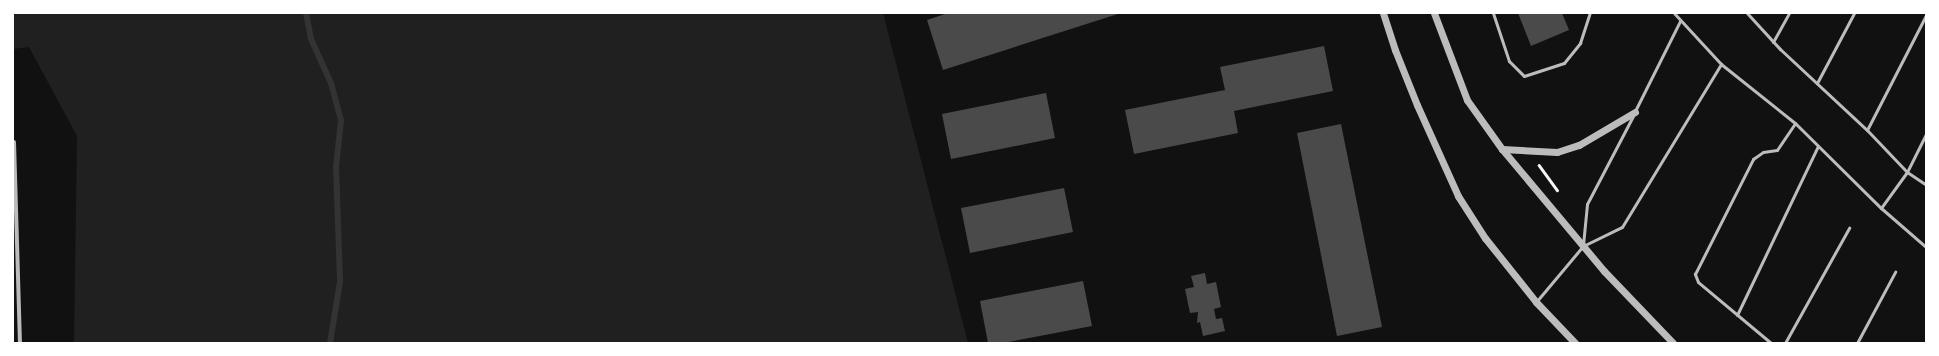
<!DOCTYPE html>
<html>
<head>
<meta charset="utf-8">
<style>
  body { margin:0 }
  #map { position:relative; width:1939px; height:356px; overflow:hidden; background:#111; font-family:"PT Sans Narrow",sans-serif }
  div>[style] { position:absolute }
  .green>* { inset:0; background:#202020 }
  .stream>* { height:6px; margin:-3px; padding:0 3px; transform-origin:3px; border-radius:3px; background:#333 }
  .building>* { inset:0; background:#4a4a4a }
  .path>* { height:2.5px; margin:-1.25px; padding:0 1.25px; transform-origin:1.25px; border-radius:1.25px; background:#f5f5f5 }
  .service>* { height:3px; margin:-1.5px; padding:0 1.5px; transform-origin:1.5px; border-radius:1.5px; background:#bcbcbc }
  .minor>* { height:4px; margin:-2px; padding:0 2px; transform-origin:2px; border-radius:2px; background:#bcbcbc }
  .tertiary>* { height:7px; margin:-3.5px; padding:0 3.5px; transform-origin:3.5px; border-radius:3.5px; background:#bcbcbc }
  span { translate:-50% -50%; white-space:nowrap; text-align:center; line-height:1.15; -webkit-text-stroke:4px #fff; paint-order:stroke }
  .frame { position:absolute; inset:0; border:14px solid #fff; pointer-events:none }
</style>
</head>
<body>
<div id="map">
  <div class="green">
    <i style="clip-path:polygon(13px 13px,883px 13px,968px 343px,74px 343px,77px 136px,29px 47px,13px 49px)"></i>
  </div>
  <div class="stream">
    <i style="left:306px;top:13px;width:26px;rotate:79deg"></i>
    <i style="left:311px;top:39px;width:48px;rotate:65.6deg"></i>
    <i style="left:331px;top:83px;width:39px;rotate:75deg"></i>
    <i style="left:341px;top:121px;width:45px;rotate:96.3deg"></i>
    <i style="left:336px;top:166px;width:116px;rotate:88deg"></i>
    <i style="left:340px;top:282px;width:62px;rotate:99.3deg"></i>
  </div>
  <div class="building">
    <i style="clip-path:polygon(948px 13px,1121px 13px,943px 70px,927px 20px)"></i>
    <i style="clip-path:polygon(1518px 13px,1562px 13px,1569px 30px,1531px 46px)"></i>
    <i style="clip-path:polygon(1324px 46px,1333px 91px,1234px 111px,1238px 133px,1134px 154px,1125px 110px,1225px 90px,1220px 67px)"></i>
    <i style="clip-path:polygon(1046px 93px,1055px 138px,951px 159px,942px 114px)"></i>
    <i style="clip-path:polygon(1341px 124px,1382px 327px,1337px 336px,1297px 133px)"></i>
    <i style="clip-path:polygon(1064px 188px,1073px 232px,970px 253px,961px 208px)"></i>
    <i style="clip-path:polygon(1205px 273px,1207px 284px,1216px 282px,1221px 307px,1214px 309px,1216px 319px,1222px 318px,1225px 331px,1203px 336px,1200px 322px,1197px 323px,1198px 312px,1190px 313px,1185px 289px,1194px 287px,1191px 276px)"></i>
    <i style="clip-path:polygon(1083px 281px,1092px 326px,1003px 343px,988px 343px,980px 301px)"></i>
  </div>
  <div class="path">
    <i style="left:1539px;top:165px;width:31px;rotate:54deg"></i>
  </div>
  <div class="service">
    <i style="left:1493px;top:13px;width:51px;rotate:71.6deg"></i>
    <i style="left:1509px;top:61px;width:21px;rotate:45deg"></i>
    <i style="left:1524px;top:76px;width:42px;rotate:-18deg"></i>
    <i style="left:1564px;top:63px;width:26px;rotate:-51deg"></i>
    <i style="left:1580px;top:43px;width:32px;rotate:-72deg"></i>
    <i style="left:1674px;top:13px;width:69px;rotate:47.3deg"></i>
    <i style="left:1721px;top:64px;width:95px;rotate:38.6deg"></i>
    <i style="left:1795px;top:123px;width:121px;rotate:44.7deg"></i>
    <i style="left:1881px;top:208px;width:60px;rotate:40.9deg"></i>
    <i style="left:1747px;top:13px;width:49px;rotate:47.5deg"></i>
    <i style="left:1780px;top:49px;width:119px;rotate:43deg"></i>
    <i style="left:1867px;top:130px;width:58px;rotate:46.4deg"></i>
    <i style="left:1907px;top:172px;width:44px;rotate:125.8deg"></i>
    <i style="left:1773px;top:42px;width:33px;rotate:-61deg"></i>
    <i style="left:1817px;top:83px;width:79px;rotate:-62.1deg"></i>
    <i style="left:1635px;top:111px;width:101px;rotate:-63.4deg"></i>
    <i style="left:1867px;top:130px;width:129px;rotate:-62.8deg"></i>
    <i style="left:1926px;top:134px;width:42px;rotate:116.6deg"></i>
    <i style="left:1907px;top:172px;width:23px;rotate:34deg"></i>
    <i style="left:1583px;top:245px;width:41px;rotate:-84.4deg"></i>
    <i style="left:1587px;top:204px;width:99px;rotate:-62.4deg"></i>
    <i style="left:1536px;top:302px;width:73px;rotate:-50deg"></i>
    <i style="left:1583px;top:246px;width:43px;rotate:-26deg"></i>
    <i style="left:1622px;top:227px;width:191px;rotate:-58.7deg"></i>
    <i style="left:1737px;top:315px;width:187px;rotate:-64.4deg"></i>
    <i style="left:1771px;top:343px;width:95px;rotate:-140.1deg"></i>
    <i style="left:1698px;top:282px;width:9px;rotate:-111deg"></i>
    <i style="left:1695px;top:274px;width:129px;rotate:-63.2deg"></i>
    <i style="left:1753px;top:159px;width:12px;rotate:-35deg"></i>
    <i style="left:1763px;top:152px;width:14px;rotate:-8deg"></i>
    <i style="left:1777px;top:150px;width:32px;rotate:-56deg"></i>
    <i style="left:1785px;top:343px;width:132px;rotate:-60.9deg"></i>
    <i style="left:1857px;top:343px;width:81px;rotate:-61.8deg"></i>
  </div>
  <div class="minor">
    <i style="left:14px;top:142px;width:201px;rotate:88.3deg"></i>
  </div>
  <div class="tertiary">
    <i style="left:1383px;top:13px;width:39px;rotate:72deg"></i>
    <i style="left:1395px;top:50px;width:59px;rotate:68.2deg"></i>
    <i style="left:1417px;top:105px;width:100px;rotate:65.7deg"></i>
    <i style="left:1458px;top:196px;width:50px;rotate:57.3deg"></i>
    <i style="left:1485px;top:238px;width:82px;rotate:51.4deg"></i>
    <i style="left:1536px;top:302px;width:57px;rotate:46.4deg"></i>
    <i style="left:1434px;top:13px;width:93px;rotate:69.2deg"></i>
    <i style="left:1467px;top:100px;width:60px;rotate:54.5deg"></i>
    <i style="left:1502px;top:149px;width:159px;rotate:50.1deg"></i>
    <i style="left:1604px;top:271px;width:100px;rotate:46.2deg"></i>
    <i style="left:1502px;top:149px;width:55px;rotate:3.1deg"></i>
    <i style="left:1557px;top:152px;width:23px;rotate:-18deg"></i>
    <i style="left:1579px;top:145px;width:65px;rotate:-30.5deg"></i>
  </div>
  <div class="frame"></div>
</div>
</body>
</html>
